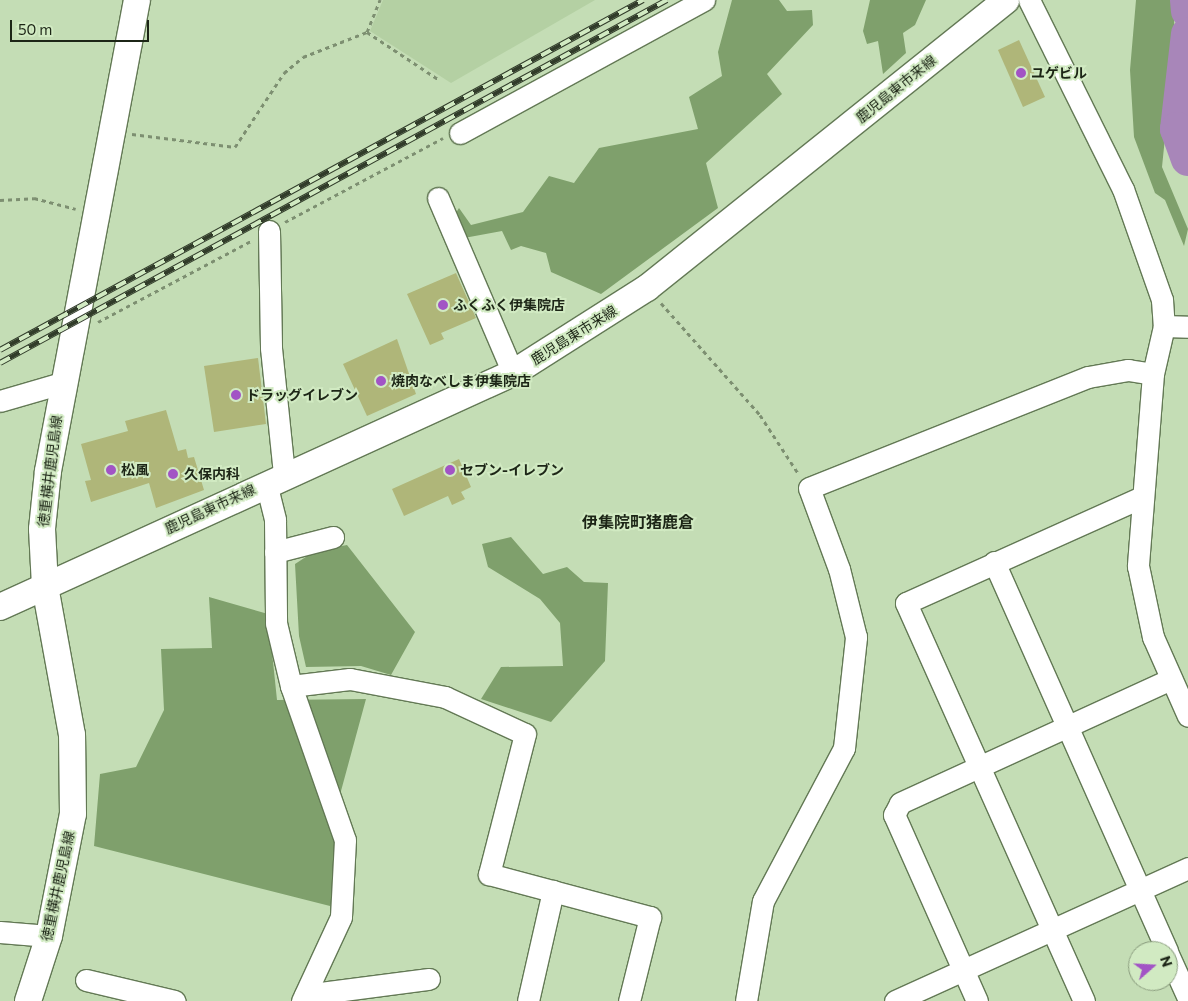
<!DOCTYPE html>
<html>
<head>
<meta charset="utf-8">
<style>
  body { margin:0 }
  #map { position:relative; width:1188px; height:1001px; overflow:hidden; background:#c4ddb5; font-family:Commissioner,"Noto Sans JP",sans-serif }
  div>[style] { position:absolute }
  .built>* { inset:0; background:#b4d0a3 }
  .forest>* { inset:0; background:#7fa06c }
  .river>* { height:34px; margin:-17px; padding:0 17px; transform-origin:17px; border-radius:17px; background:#a886b9 }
  .building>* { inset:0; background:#afb679 }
  .path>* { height:3px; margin-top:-1.5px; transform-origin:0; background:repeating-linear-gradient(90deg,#7d8f71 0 4px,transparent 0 8px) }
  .roads { filter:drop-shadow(1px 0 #637955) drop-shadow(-1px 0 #637955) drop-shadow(0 1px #637955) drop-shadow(0 -1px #637955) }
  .minor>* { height:21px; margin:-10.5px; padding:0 10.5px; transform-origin:10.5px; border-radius:10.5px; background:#fff }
  .major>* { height:26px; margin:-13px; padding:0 13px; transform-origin:13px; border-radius:13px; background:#fff }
  .rail>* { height:5.5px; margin-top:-2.75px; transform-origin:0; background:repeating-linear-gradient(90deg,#d1eac2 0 11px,#313c2a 0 22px); box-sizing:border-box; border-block:1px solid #313c2a }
  .dots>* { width:14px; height:14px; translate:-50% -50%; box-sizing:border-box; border:2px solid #d1eac2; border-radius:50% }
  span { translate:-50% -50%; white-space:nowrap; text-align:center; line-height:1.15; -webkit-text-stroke:4px #d1eac2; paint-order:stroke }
  .poi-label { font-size:14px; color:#1c2516; font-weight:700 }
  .left { translate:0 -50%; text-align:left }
  .street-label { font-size:14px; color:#1c2516 }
  .quarter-label { font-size:16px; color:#1c2516; font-weight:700 }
  .north { position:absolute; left:1128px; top:941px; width:50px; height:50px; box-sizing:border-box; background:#d1eac2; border:1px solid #899b7d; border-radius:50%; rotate:71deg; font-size:14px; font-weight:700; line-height:20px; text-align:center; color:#1c2516 }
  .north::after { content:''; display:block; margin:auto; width:18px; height:22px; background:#a254c5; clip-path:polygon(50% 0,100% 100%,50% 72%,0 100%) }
  .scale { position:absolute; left:10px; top:20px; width:139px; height:22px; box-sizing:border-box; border:2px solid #1c2516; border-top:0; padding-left:6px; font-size:15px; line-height:18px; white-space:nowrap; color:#1c2516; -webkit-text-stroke:4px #d1eac2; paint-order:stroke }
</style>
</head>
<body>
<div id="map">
  <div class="built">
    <i style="clip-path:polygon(383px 0,595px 0,451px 83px,370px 31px)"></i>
  </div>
  <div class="forest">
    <i style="clip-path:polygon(732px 0,779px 0,787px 11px,812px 10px,813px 25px,767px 74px,782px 94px,706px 163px,718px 208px,601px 294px,551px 272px,546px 253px,521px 246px,511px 250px,502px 231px,464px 238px,452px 219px,459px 208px,471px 225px,523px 212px,549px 176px,574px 183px,599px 148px,698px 129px,689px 97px,722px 76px,718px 52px)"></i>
    <i style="clip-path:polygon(870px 0,926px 0,915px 25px,903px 33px,906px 53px,883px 74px,878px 41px,867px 44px,863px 31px)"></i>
    <i style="clip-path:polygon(1136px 0,1173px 0,1175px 39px,1162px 167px,1188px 229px,1184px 246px,1165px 200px,1155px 193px,1134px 137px,1130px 70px)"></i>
    <i style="clip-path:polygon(511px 537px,543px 574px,567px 567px,584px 582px,608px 583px,605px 661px,551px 722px,481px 699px,501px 667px,563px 666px,560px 623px,540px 599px,488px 567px,482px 544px)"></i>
    <i style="clip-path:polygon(347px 545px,415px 632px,391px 675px,361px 666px,306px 667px,299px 636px,295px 564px,315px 551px)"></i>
    <i style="clip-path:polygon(209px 597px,268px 614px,277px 700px,366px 699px,341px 791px,339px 881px,330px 906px,94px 846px,100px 774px,136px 767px,164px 710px,161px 649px,212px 648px)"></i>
  </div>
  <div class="river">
    <i style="left:1187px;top:0;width:11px;rotate:85deg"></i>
    <i style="left:1188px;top:34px;width:96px;rotate:96.6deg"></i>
    <i style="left:1177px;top:129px;width:32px;rotate:70deg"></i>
  </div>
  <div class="building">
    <i style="clip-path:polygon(1019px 40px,1045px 97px,1023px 107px,998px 50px)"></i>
    <i style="clip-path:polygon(456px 273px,476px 318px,441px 333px,444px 339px,430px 345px,407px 294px)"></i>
    <i style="clip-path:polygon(397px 339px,416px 394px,367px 416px,343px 364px)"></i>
    <i style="clip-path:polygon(258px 358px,266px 424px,214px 432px,204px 366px)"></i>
    <i style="clip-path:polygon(166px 410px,178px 451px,186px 449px,188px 458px,194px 457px,204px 490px,156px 508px,149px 483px,91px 502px,85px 481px,91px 480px,81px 444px,128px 431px,125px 421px)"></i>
    <i style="clip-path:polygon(459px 459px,471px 487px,461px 492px,465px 499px,452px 505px,448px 496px,404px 516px,392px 489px)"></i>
  </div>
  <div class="path">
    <i style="left:367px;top:32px;width:35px;rotate:-68deg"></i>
    <i style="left:132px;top:134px;width:104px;rotate:7.2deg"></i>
    <i style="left:235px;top:147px;width:89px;rotate:-56.5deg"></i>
    <i style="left:284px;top:73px;width:25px;rotate:-40deg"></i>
    <i style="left:303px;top:57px;width:69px;rotate:-21.3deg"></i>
    <i style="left:367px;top:32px;width:85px;rotate:33.5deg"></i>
    <i style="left:0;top:200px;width:34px;rotate:-3deg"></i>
    <i style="left:34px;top:198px;width:43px;rotate:14.7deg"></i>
    <i style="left:285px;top:222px;width:179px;rotate:-28deg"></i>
    <i style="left:661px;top:303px;width:149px;rotate:48.5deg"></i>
    <i style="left:760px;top:415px;width:69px;rotate:56.8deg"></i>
    <i style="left:98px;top:322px;width:173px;rotate:-27.9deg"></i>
  </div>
  <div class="roads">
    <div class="minor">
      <i style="left:1029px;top:0;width:211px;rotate:63.6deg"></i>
      <i style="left:1123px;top:189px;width:118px;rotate:70.6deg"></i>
      <i style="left:1162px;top:300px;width:26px;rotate:86deg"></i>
      <i style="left:1164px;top:326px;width:49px;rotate:102.9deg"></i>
      <i style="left:1153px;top:374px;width:193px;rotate:94.5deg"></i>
      <i style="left:1138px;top:566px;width:73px;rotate:78.1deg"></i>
      <i style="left:1153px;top:637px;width:86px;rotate:66.1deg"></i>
      <i style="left:460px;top:133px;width:278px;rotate:-28.6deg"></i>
      <i style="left:438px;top:198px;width:190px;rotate:66.8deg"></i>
      <i style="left:269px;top:231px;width:117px;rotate:89deg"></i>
      <i style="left:271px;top:348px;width:127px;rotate:84.1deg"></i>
      <i style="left:1164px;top:326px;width:24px;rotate:2deg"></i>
      <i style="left:0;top:401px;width:65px;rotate:-16.2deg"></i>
      <i style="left:266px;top:483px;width:38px;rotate:76deg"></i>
      <i style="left:275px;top:520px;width:103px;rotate:89.4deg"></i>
      <i style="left:276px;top:623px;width:65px;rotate:76.6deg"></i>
      <i style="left:291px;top:686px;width:163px;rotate:70.7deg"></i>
      <i style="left:345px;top:840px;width:77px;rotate:93deg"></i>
      <i style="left:341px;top:917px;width:93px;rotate:114.9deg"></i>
      <i style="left:275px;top:552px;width:60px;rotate:-14.5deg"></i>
      <i style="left:994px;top:562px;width:426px;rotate:66deg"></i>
      <i style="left:291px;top:686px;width:59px;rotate:-6.8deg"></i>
      <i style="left:350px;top:679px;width:97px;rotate:10.7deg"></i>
      <i style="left:445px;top:697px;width:88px;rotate:24.8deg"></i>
      <i style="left:525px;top:734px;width:145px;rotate:104.4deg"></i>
      <i style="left:489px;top:874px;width:167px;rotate:15deg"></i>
      <i style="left:650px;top:917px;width:87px;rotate:104deg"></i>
      <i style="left:0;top:932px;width:49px;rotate:4.7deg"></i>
      <i style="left:1168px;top:954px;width:48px;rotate:65.6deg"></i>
      <i style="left:86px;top:980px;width:91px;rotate:13.3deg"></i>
      <i style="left:305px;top:995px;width:125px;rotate:-7.4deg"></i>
      <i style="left:528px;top:1001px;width:113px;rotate:-77.2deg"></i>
      <i style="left:746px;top:1001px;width:101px;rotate:-80.4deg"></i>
      <i style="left:763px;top:901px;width:173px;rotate:-62.1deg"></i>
      <i style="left:844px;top:748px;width:112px;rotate:-83.8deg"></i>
      <i style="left:856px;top:637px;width:70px;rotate:-104deg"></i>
      <i style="left:839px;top:569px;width:86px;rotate:-110.3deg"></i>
      <i style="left:809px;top:488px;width:300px;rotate:-21.7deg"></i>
      <i style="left:1088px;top:377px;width:41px;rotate:-9.9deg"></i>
      <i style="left:1128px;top:370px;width:25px;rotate:9deg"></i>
      <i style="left:895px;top:1001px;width:322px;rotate:-24.4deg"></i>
      <i style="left:977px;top:1001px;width:204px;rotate:-114deg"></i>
      <i style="left:894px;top:815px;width:13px;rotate:-63deg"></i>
      <i style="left:900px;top:803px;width:298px;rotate:-24.6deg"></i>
      <i style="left:1084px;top:1001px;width:436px;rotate:-114.1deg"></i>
      <i style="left:906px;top:603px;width:259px;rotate:-24.2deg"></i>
    </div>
    <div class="major">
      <i style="left:0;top:607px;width:564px;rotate:-24.52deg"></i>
      <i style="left:513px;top:373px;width:159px;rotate:-32.4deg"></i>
      <i style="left:647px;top:288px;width:460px;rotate:-38.7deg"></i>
      <i style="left:28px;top:1001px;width:68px;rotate:-72.1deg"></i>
      <i style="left:49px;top:936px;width:124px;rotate:-78.9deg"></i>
      <i style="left:73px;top:814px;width:79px;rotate:-90.7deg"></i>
      <i style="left:72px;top:735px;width:151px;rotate:-100.3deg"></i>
      <i style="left:45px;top:586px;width:57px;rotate:-93deg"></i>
      <i style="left:42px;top:529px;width:58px;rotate:-84.1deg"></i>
      <i style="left:48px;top:471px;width:479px;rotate:-79.3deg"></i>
    </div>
  </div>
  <div class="rail">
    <i style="left:0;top:350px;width:732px;rotate:-28.56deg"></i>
    <i style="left:0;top:363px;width:759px;rotate:-28.56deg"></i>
  </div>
  <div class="dots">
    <i style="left:1021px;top:73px;background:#a254c5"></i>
    <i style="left:443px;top:305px;background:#a254c5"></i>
    <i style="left:381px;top:381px;background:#a254c5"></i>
    <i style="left:236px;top:395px;background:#a254c5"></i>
    <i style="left:111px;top:470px;background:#a254c5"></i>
    <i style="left:450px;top:470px;background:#a254c5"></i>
    <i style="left:173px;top:474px;background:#a254c5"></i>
  </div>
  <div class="poi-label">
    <span class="left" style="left:1031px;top:73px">ユゲビル</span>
    <span class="left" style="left:453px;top:305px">ふくふく伊集院店</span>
    <span class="left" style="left:391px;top:381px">焼肉なべしま伊集院店</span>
    <span class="left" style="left:246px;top:395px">ドラッグイレブン</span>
    <span class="left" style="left:121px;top:470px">松風</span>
    <span class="left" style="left:460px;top:470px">セブン-イレブン</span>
    <span class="left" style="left:184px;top:474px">久保内科</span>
  </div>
  <div class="street-label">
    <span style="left:896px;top:89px;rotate:-39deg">鹿児島東市来線</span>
    <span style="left:574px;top:335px;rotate:-32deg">鹿児島東市来線</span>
    <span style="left:50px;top:471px;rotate:-83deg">徳重横井鹿児島線</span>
    <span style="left:210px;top:509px;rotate:-25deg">鹿児島東市来線</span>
    <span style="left:58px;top:886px;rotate:-78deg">徳重横井鹿児島線</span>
  </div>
  <div class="quarter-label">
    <span style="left:638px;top:522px">伊集院町猪鹿倉</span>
  </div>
  <div class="north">N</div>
  <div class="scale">50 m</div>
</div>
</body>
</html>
